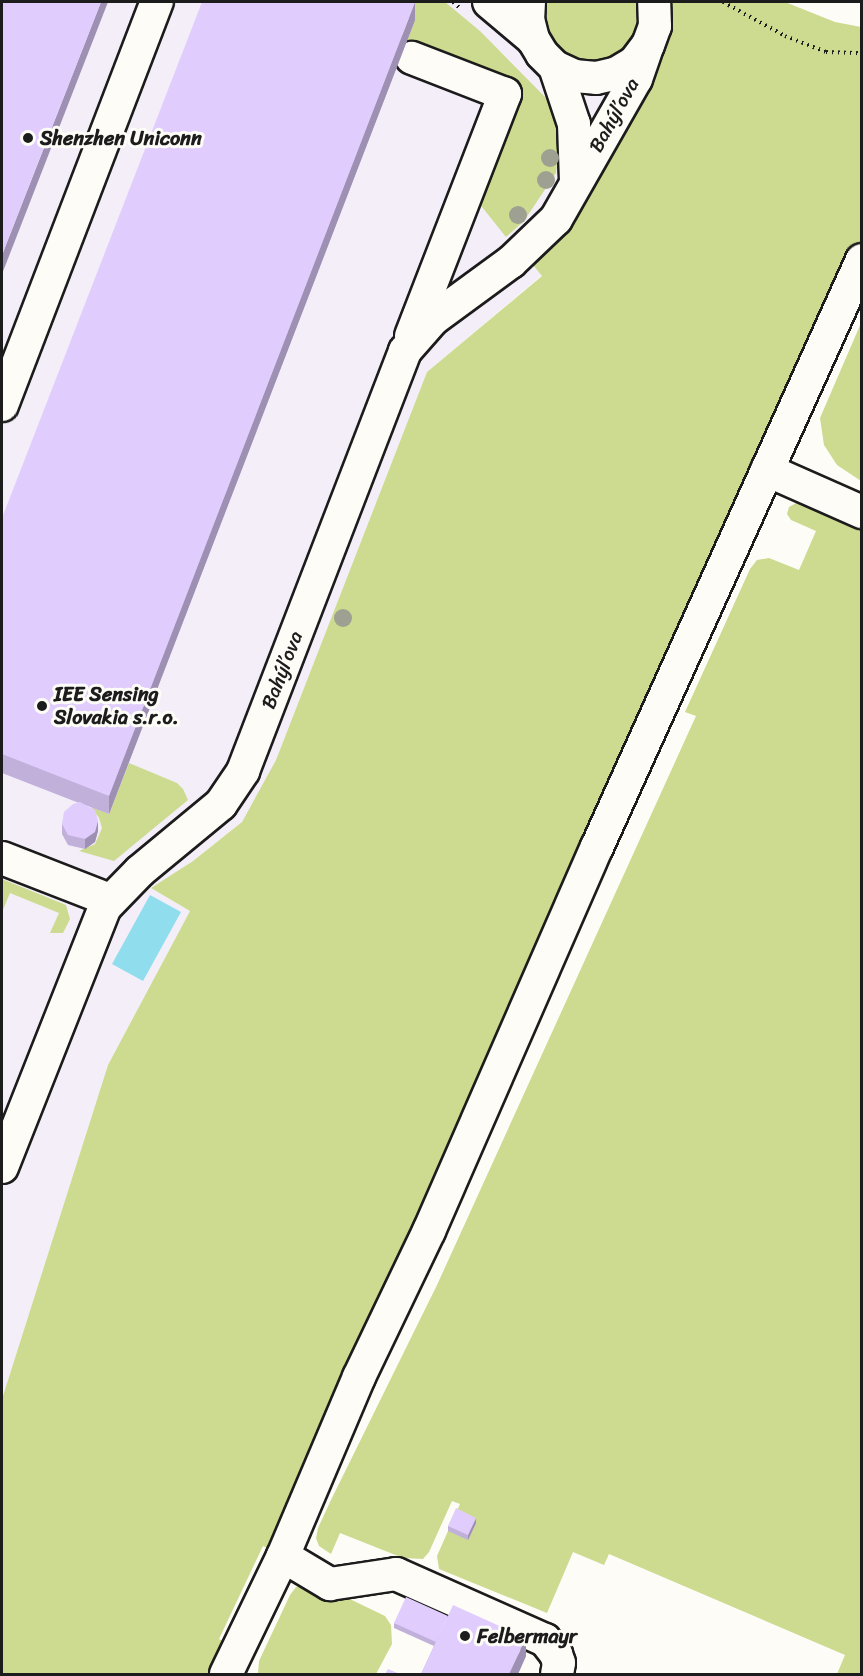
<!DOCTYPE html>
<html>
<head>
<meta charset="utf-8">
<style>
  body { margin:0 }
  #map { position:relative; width:863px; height:1676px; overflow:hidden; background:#fdfcf7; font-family:Sriracha,sans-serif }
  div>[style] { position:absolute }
  .built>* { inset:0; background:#f4eef9 }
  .green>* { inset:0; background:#ccdb8f }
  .water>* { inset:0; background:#8fdded }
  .path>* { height:4px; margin-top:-2px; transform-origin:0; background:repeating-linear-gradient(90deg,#1c1c1c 0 1.5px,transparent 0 6px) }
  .roads { filter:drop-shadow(2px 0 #1c1c1c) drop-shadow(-2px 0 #1c1c1c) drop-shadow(0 2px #1c1c1c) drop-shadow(0 -2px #1c1c1c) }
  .minor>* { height:32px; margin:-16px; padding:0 16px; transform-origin:16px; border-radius:16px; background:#fdfcf7 }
  .trees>* { width:18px; height:18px; margin:-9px; border-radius:50%; background:#9ea091 }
  .wall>* { inset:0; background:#c1b0da }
  .shaded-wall>* { inset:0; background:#9d90b2 }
  .building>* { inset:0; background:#e0cdfe }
  .dots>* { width:16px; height:16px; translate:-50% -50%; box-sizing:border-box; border:3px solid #fdfcf7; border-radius:50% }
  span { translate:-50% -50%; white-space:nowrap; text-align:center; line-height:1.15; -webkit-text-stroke:6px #fdfcf7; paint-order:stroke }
  .street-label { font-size:20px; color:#1c1c1c }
  .poi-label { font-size:20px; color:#1c1c1c; font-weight:700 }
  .left { translate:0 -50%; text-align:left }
  .frame { position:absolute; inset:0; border:3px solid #1c1c1c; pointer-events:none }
</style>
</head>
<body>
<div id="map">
  <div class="built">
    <i style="clip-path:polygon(2px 2px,671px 2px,673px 21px,669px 40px,586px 200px,558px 239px,533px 265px,542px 275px,427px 372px,276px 760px,242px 822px,193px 861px,151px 888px,190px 911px,108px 1065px,2px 1399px)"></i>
  </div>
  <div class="green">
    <i style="clip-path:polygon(367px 2px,445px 2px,480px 31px,546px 98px,557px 127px,559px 145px,556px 173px,524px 221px,506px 237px,478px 202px,498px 77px,406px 42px,414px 20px)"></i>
    <i style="clip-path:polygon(546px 2px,638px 2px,640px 24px,634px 39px,622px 51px,608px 59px,591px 62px,575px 59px,561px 51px,551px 40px,545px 26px)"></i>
    <i style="clip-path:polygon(671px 2px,785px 2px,835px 22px,861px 27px,861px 240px,272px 1550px,263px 1546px,219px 1639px,227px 1643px,214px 1674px,2px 1674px,2px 1399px,108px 1065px,190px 911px,151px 888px,193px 861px,242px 822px,276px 760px,427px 372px,542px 276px,533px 265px,558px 239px,586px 200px,669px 40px,673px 21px)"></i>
    <i style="clip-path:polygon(861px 323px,861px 481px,837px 465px,824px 445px,820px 418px)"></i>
    <i style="clip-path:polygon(814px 499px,861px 518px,861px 1674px,837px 1674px,845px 1655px,609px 1554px,604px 1565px,573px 1552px,547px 1613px,439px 1569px,437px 1556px,460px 1504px,452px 1501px,429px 1552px,423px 1559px,403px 1558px,340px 1533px,331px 1554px,319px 1546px,316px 1538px,318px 1528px,330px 1502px,437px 1285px,696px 716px,685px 712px,750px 569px,757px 560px,769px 558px,799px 570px,816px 531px,791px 520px,787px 514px,789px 507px,798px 502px)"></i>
    <i style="clip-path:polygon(129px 763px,177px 783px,183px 789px,188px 800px,114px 861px,79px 851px,95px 844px,102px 828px,99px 818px,91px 807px,109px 814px)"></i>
    <i style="clip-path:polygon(2px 879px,66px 905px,70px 919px,63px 933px,50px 933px,59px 913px,10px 893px,2px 912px)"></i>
    <i style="clip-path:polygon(304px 1586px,329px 1589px,385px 1616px,391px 1625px,392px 1644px,376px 1674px,258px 1674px,259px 1661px,290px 1595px,296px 1587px)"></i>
  </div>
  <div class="water">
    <i style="clip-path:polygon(150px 895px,181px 912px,143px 981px,112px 964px)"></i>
  </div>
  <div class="path">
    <i style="left:453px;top:2px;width:11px;rotate:41deg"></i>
    <i style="left:723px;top:2px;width:71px;rotate:28.7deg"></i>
    <i style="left:785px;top:36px;width:44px;rotate:21.3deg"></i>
    <i style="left:826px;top:52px;width:36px;rotate:2deg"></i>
  </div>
  <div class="roads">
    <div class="minor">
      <i style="left:489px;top:2px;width:57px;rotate:40.1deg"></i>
      <i style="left:529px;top:2px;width:17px;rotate:93deg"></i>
      <i style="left:528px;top:19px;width:21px;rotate:76deg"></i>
      <i style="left:533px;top:39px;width:17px;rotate:59deg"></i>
      <i style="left:542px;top:54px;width:18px;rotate:45deg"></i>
      <i style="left:555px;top:67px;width:21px;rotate:25deg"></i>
      <i style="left:574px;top:76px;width:22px;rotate:5deg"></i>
      <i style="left:596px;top:78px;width:22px;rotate:-13deg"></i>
      <i style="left:617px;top:73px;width:21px;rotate:-31deg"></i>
      <i style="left:635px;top:62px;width:21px;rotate:-53deg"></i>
      <i style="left:648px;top:45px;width:20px;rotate:-70deg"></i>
      <i style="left:655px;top:26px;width:24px;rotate:-92deg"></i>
      <i style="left:555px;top:67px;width:60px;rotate:71.6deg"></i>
      <i style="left:574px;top:124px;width:58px;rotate:88deg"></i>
      <i style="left:411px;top:336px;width:260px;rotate:-68.8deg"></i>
      <i style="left:505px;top:94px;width:100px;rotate:-158.8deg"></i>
      <i style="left:2px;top:405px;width:432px;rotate:-69deg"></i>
      <i style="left:767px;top:470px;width:104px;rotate:23.9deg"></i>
      <i style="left:2px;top:858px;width:116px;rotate:21.3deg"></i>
      <i style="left:2px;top:1167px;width:280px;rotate:-68.4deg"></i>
      <i style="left:105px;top:907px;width:50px;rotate:-45.8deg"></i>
      <i style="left:140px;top:871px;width:105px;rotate:-39.6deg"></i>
      <i style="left:221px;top:804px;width:40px;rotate:-56deg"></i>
      <i style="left:243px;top:771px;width:450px;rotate:-68.9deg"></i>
      <i style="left:405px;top:351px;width:43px;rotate:-48.8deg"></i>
      <i style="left:433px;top:319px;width:97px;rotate:-36.2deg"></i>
      <i style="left:511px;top:262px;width:62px;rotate:-43.7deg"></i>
      <i style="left:556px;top:219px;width:161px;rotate:-60.3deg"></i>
      <i style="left:636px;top:79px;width:36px;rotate:-71deg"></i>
      <i style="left:283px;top:1556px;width:55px;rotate:30.8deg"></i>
      <i style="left:330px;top:1584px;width:67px;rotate:-8.6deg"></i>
      <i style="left:396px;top:1574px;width:163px;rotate:23.9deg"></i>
      <i style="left:545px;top:1640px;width:18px;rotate:52deg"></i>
      <i style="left:556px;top:1654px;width:9px;rotate:72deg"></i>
      <i style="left:559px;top:1663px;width:11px;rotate:100deg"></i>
      <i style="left:226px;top:1674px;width:131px;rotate:-64.2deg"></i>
      <i style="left:283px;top:1556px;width:194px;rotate:-67deg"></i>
      <i style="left:359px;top:1377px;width:162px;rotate:-64.4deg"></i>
      <i style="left:429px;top:1231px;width:419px;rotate:-66.4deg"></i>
      <i style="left:597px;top:847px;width:644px;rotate:-65.7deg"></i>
    </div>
  </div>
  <div class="trees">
    <i style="left:550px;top:158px"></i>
    <i style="left:546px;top:180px"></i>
    <i style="left:518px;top:215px"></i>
    <i style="left:343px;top:618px"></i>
  </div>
  <div class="wall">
    <i style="clip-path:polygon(415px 20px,109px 814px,85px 805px,98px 831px,95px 842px,85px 849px,68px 845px,62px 834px,62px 824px,79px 803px,2px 773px,2px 518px)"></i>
    <i style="clip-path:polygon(476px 1523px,468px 1540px,448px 1531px,448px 1526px)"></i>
    <i style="clip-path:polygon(394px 1623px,526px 1656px,518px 1674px,421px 1674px,434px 1646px,394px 1628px)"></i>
  </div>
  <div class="shaded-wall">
    <i style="clip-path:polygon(101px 2px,108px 2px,2px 274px,2px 255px)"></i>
    <i style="clip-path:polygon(415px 2px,415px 20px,109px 814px,109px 796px)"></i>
    <i style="clip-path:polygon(98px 821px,98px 831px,95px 842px,85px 849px,85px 839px)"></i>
    <i style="clip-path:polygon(476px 1518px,476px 1523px,468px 1540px,468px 1535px)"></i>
    <i style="clip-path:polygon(526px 1638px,526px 1656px,518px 1674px,509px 1674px)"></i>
  </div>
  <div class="building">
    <i style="clip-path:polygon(2px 2px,101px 2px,2px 255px)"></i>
    <i style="clip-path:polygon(202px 2px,415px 2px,109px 796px,2px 754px,2px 518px)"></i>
    <i style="clip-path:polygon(80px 802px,95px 810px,98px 821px,95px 832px,85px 839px,68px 835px,62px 824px,64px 812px,73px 804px)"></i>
    <i style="clip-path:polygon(456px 1508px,476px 1518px,468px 1535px,448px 1526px)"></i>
    <i style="clip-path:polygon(406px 1597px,448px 1616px,436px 1642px,394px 1623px)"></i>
    <i style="clip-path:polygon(453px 1605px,526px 1638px,509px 1674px,421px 1674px)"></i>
    <i style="clip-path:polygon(388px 1669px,400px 1674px,385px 1674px)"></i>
  </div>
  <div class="dots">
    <i style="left:28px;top:138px;background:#1c1c1c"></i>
    <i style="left:42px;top:706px;background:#1c1c1c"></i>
    <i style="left:465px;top:1636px;background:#1c1c1c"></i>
  </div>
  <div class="street-label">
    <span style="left:614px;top:115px;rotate:-61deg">Bahýľova</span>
    <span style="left:282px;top:670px;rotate:-69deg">Bahýľova</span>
  </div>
  <div class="poi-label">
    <span class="left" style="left:40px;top:138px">Shenzhen Uniconn</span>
    <span class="left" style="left:54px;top:706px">IEE Sensing<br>Slovakia s.r.o.</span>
    <span class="left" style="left:477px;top:1636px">Felbermayr</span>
  </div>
  <div class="frame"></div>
</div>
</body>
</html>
